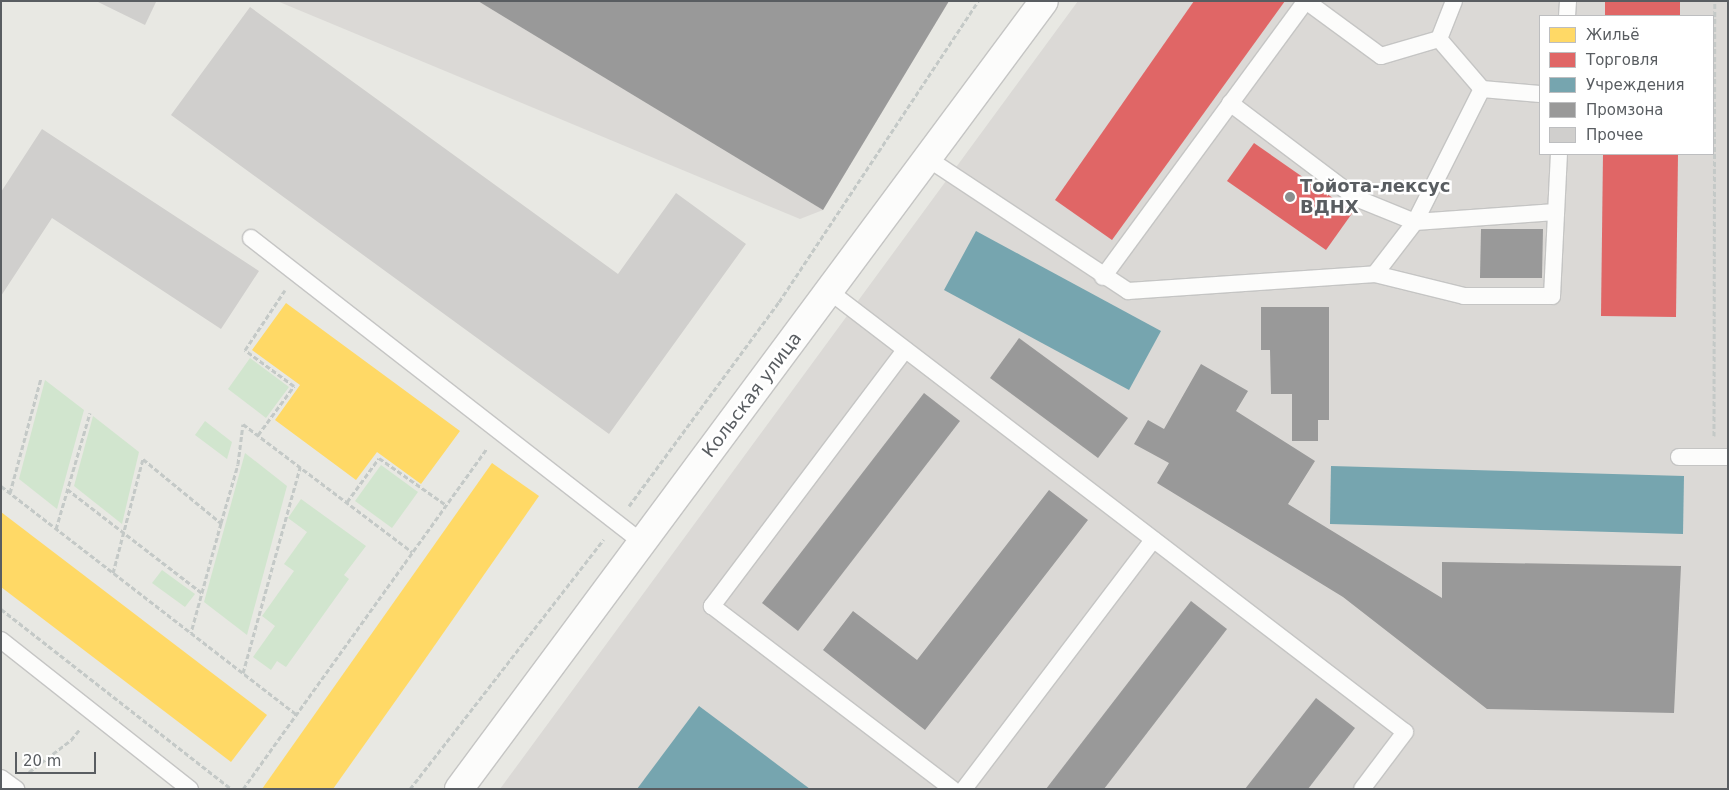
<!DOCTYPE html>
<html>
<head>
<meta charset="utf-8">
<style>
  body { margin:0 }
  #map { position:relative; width:1729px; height:790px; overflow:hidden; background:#e8e8e3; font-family:"DejaVu Sans",sans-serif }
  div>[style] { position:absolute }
  .industrial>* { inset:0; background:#dbd9d6 }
  .green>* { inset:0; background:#d1e5ce }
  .homes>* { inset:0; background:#ffd966 }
  .shops>* { inset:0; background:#e06666 }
  .public>* { inset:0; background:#76a5af }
  .industry>* { inset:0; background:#999 }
  .building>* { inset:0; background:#d0cfcd }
  .path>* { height:3px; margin-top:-1.5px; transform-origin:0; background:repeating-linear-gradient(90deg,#c4c9c7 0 5px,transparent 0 7.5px) }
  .roads { filter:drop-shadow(1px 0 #c5c5c4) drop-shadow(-1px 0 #c5c5c4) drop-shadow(0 1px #c5c5c4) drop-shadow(0 -1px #c5c5c4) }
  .service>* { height:16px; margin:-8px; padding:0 8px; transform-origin:8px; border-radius:8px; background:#fcfcfb }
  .secondary>* { height:28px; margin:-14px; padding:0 14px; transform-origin:14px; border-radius:14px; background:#fcfcfb }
  .dots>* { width:14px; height:14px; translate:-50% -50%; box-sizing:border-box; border:2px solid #fff; border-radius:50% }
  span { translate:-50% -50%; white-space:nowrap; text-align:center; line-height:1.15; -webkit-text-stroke:5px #fff; paint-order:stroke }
  .poi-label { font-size:18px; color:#595d61; font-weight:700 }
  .left { translate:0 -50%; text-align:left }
  .street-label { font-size:18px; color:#595d61 }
  .frame { position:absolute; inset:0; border:2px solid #595d61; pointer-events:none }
  .legend { position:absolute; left:1539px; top:15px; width:175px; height:140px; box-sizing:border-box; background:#fff; border:1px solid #bdbec0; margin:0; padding:6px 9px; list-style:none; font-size:15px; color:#595d61 }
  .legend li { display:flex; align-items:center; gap:10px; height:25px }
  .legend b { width:25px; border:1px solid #bdbec0 }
  .scale { position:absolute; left:15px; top:752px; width:81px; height:22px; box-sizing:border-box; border:2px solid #595d61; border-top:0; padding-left:6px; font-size:15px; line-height:18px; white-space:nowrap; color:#595d61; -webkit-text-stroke:4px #fff; paint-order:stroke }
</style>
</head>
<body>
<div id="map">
  <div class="industrial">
    <i style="clip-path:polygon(277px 1px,949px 1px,823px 210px,800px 219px)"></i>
    <i style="clip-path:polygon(evenodd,1078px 1px,1728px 1px,1728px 789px,500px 789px,1078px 1px,1540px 16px,1713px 16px,1713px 154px,1540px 154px,1540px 16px)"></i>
  </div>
  <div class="green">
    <i style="clip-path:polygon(250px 358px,289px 387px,266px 418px,228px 389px)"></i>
    <i style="clip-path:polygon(45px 380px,84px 410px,57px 509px,19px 479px)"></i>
    <i style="clip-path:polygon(93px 416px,139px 452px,122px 524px,74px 486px)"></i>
    <i style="clip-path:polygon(205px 421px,232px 442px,227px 459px,195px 435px)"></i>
    <i style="clip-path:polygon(245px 453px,287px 486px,247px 635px,204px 602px)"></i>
    <i style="clip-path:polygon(381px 465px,418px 492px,392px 528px,355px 501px)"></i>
    <i style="clip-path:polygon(301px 499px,366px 546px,344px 575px,349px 579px,286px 667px,277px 661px,271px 670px,253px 657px,275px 626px,262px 616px,294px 571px,284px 564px,307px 532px,288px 518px)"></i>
    <i style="clip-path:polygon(162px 570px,195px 594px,185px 607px,152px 583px)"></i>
  </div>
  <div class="homes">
    <i style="clip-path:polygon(286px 303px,460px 431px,421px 484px,377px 452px,356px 480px,275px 420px,300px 385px,252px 350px)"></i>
    <i style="clip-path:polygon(492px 463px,539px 496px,421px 665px,333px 789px,262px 789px)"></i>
    <i style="clip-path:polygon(1px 512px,267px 715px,231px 762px,1px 587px)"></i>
  </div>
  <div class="shops">
    <i style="clip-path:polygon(1194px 1px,1285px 1px,1112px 240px,1055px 200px)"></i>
    <i style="clip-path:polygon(1605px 1px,1680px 1px,1680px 16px,1605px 16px)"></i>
    <i style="clip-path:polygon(1254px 143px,1353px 212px,1326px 250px,1227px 181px)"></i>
    <i style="clip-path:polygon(1603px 154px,1678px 154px,1676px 317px,1601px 316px)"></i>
  </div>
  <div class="public">
    <i style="clip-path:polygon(976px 231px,1161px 331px,1129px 390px,944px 290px)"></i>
    <i style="clip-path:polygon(1331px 466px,1684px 476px,1683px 534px,1330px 524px)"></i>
    <i style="clip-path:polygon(699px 706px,810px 789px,637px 789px)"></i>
  </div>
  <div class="industry">
    <i style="clip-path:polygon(478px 1px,949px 1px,823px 210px)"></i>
    <i style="clip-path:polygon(1481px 229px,1543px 229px,1542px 278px,1480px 278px)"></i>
    <i style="clip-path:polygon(1261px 307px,1329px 307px,1329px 420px,1318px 420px,1318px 441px,1292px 441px,1292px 394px,1271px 394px,1270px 350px,1261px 350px)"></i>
    <i style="clip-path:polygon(1019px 338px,1128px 418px,1098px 458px,990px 378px)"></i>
    <i style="clip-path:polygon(1201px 364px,1248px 391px,1236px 411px,1315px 461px,1288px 504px,1442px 598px,1442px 562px,1681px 566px,1674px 713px,1487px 709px,1343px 597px,1157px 483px,1169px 463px,1134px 444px,1148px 420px,1164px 429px)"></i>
    <i style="clip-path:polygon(924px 393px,960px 421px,798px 631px,762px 603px)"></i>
    <i style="clip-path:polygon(1049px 490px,1088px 520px,925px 730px,823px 650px,853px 611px,917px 660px)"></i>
    <i style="clip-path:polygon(1191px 601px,1227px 629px,1104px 789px,1046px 789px)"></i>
    <i style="clip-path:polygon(1316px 698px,1355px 728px,1308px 789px,1245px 789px)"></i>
  </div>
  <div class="building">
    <i style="clip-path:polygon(96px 1px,154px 1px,156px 2px,145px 25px)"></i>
    <i style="clip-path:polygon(250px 7px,618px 274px,676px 193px,746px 244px,609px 434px,171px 115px)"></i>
    <i style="clip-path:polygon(42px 129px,259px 271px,221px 329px,52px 218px,1px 296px,1px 192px)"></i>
  </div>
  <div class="path">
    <i style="left:258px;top:435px;width:61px;rotate:-53.7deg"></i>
    <i style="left:294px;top:386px;width:61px;rotate:-143.7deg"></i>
    <i style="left:245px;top:350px;width:72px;rotate:-56.3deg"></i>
    <i style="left:1714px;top:436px;width:435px;rotate:-89.9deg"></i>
    <i style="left:1px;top:486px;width:373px;rotate:37.7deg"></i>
    <i style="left:67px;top:489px;width:170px;rotate:37.6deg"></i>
    <i style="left:10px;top:493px;width:119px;rotate:-74.9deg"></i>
    <i style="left:347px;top:502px;width:54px;rotate:-54deg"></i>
    <i style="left:379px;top:458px;width:82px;rotate:35deg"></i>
    <i style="left:629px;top:506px;width:253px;rotate:-53.7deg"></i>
    <i style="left:779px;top:302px;width:361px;rotate:-56.5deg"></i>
    <i style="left:221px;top:523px;width:61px;rotate:-73.9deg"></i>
    <i style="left:238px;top:464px;width:40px;rotate:-82.9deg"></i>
    <i style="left:243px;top:424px;width:212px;rotate:37.1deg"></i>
    <i style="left:56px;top:529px;width:121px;rotate:-73.7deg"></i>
    <i style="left:113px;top:573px;width:118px;rotate:-75.3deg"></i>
    <i style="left:143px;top:459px;width:101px;rotate:39.4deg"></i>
    <i style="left:221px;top:523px;width:114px;rotate:105.3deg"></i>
    <i style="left:1px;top:609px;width:292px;rotate:38deg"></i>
    <i style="left:243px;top:673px;width:214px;rotate:-74.5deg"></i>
    <i style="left:29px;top:772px;width:53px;rotate:-37.3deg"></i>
    <i style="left:71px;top:740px;width:13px;rotate:-51deg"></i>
    <i style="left:243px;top:789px;width:419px;rotate:-54.4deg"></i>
    <i style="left:410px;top:789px;width:316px;rotate:-52.2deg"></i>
  </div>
  <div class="roads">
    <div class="service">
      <i style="left:1306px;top:1px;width:93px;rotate:36.3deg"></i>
      <i style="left:1381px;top:56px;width:60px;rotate:-16.3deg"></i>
      <i style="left:1454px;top:1px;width:41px;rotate:111.5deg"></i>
      <i style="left:1439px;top:39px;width:66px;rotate:49.3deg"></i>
      <i style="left:1567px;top:16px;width:15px;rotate:-86deg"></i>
      <i style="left:1230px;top:103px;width:158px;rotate:37deg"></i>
      <i style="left:1356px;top:198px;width:64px;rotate:22.1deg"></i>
      <i style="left:1415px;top:222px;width:149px;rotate:-63.3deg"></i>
      <i style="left:1482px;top:89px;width:58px;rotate:4.9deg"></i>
      <i style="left:927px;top:158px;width:241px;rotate:33.5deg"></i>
      <i style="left:1128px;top:291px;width:248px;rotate:-3.9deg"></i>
      <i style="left:1375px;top:274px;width:92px;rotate:13.9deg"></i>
      <i style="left:1464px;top:296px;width:88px"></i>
      <i style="left:1552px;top:296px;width:142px;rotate:-87.2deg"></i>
      <i style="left:251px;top:238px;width:495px;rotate:37.9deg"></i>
      <i style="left:1375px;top:274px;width:66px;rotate:-52.4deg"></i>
      <i style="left:1415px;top:222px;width:141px;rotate:-4.1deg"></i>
      <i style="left:1103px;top:277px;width:343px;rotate:-53.7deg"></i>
      <i style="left:829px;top:291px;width:725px;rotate:37.44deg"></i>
      <i style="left:1405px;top:732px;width:71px;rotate:127deg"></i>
      <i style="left:905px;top:350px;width:321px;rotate:127deg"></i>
      <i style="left:712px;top:606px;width:302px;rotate:37.3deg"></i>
      <i style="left:1679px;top:457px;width:49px"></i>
      <i style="left:1px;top:640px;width:241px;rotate:38.3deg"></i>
      <i style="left:1px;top:778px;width:19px;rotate:36deg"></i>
      <i style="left:964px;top:789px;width:313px;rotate:-52.8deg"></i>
    </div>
    <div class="secondary">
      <i style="left:459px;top:789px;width:981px;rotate:-53.41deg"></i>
    </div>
  </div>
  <div class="dots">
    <i style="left:1290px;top:197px;background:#8b8e8e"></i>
  </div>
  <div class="poi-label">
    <span class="left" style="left:1300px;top:197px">Тойота-лексус<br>ВДНХ</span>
  </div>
  <div class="street-label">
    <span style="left:752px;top:395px;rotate:-53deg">Кольская улица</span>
  </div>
  <div class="frame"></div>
  <ul class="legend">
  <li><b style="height:14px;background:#ffd966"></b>Жильё</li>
  <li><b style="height:14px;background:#e06666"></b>Торговля</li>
  <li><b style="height:14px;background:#76a5af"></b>Учреждения</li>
  <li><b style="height:14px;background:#999"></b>Промзона</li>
  <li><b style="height:14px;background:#d0cfcd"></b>Прочее</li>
  </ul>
  <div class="scale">20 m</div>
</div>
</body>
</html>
